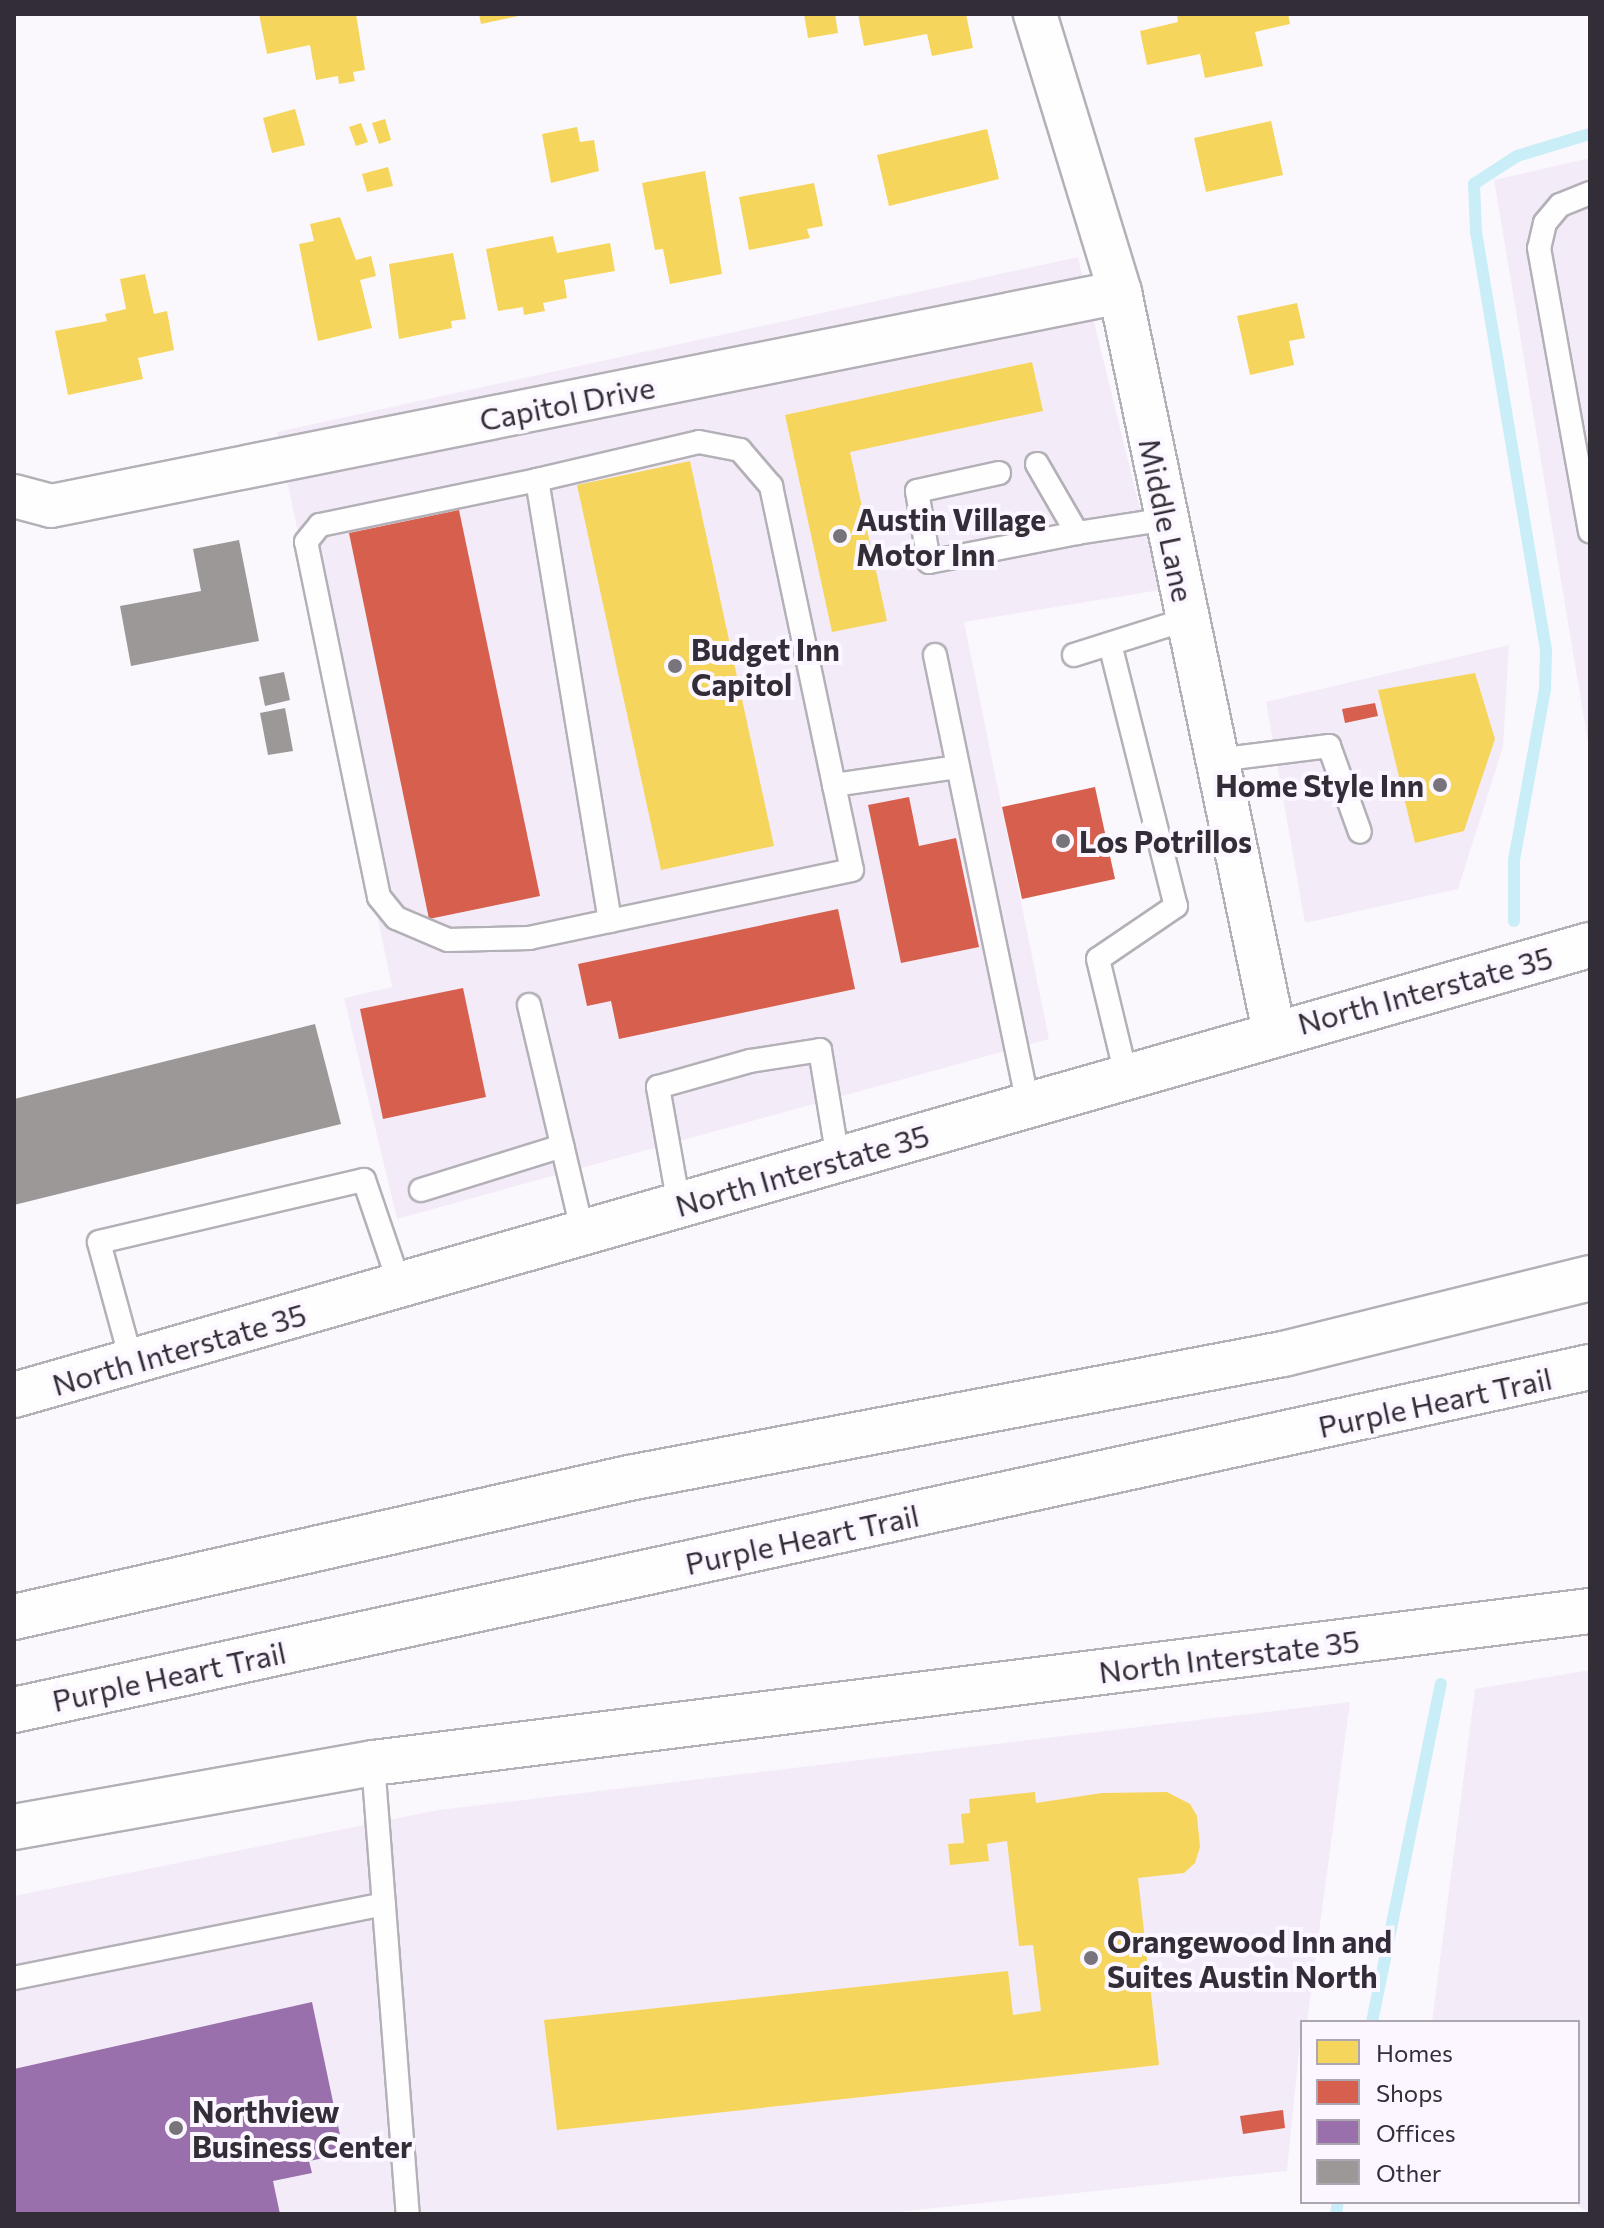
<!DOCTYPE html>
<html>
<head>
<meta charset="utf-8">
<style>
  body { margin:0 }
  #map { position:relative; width:1604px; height:2228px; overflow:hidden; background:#fbf8fd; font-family:Commissioner,sans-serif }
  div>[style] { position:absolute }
  .built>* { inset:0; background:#f3ecf8 }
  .homes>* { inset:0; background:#f6d55c }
  .shops>* { inset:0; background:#d6604d }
  .offices>* { inset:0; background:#9970ab }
  .stream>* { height:12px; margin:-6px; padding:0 6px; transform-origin:6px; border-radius:6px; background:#c9eef7 }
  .building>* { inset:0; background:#9c9897 }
  .roads { filter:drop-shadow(2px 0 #b4b0b7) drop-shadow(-2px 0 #b4b0b7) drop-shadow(0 2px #b4b0b7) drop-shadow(0 -2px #b4b0b7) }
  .service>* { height:22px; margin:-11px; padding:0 11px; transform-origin:11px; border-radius:11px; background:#fefeff }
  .minor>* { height:42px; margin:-21px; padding:0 21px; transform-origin:21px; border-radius:21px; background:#fefeff }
  .secondary>* { height:44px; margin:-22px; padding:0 22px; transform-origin:22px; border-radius:22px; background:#fefeff }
  .motorway>* { height:44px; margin:-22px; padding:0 22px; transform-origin:22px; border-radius:22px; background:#fefeff }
  .dots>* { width:22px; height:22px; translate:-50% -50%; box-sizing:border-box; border:4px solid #fbf6ff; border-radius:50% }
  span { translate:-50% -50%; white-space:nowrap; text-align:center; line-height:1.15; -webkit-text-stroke:8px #fbf6ff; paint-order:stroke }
  .street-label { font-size:30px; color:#322d36 }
  .poi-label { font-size:30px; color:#322d36; font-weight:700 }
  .left { translate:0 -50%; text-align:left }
  .right { translate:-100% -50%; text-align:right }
  .frame { position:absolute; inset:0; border:16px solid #322d36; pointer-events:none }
  .legend { position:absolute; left:1300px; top:2020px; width:280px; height:184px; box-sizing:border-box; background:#fbf6ff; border:2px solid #aba6af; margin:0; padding:10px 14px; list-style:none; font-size:24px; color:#322d36 }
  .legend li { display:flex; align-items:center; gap:16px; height:40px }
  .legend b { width:40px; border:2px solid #aba6af }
</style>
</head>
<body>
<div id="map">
  <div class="built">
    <i style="clip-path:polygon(1590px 158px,1590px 754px,1494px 180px)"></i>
    <i style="clip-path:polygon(1078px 257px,1160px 590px,964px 622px,1049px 1039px,397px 1219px,344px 998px,392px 987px,277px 432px)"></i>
    <i style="clip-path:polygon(1509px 645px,1503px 747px,1458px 889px,1305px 923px,1266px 702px)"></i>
    <i style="clip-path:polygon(1590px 1670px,1590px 2214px,1573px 2202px,1578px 2202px,1578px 2022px,1432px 2022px,1475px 1689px)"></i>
    <i style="clip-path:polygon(1350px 1702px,1307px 2022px,1302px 2022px,1287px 2171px,879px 2214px,14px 2214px,14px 1896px,438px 1810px)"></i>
  </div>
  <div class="homes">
    <i style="clip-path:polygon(259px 14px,356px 14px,365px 70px,353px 72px,355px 81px,339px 84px,338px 76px,316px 80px,310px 45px,267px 54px)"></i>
    <i style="clip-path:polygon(479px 14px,523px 14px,523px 15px,481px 24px)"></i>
    <i style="clip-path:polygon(804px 14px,835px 14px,838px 33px,808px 38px)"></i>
    <i style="clip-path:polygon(858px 14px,966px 14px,973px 48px,932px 56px,927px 34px,864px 46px)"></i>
    <i style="clip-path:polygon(1177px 14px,1288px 14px,1290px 24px,1255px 32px,1263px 66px,1205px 78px,1200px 54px,1147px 65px,1140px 31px,1178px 22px)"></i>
    <i style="clip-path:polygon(295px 109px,305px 145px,272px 153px,263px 118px)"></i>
    <i style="clip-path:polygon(385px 119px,391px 140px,379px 144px,372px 123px)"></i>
    <i style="clip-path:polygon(1271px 121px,1283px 175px,1206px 192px,1194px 138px)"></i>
    <i style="clip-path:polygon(361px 123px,368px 142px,356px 146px,349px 127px)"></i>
    <i style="clip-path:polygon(577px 127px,580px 142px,594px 140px,599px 171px,551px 183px,542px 134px)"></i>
    <i style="clip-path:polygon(987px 129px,999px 179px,889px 206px,877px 155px)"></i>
    <i style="clip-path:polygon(388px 167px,393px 186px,367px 192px,362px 174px)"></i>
    <i style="clip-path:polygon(705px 171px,722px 274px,670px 284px,663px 249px,655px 250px,642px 183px)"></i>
    <i style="clip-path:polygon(814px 183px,823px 226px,807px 229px,810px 238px,749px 250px,739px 197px)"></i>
    <i style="clip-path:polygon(340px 217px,356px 260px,371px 256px,376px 276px,360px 280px,372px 328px,318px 341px,299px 244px,314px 241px,310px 224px)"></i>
    <i style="clip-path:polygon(553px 236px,557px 253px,610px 243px,615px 271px,564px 280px,567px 298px,543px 303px,545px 311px,524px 315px,523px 307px,498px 311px,486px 249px)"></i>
    <i style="clip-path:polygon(453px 253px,466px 319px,451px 321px,452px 328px,399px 339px,389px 264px)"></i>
    <i style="clip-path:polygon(145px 274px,154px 314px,167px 311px,174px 350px,138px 358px,143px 379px,68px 395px,55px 331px,107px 321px,105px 314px,126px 309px,120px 279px)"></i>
    <i style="clip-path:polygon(1297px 303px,1305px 338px,1289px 341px,1294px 365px,1250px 375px,1237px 316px)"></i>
    <i style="clip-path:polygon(1032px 362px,1043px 411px,850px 452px,887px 621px,832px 632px,785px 415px)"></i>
    <i style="clip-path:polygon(690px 461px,774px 846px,661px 870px,577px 485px)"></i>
    <i style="clip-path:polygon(1475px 673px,1495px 739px,1464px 831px,1415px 843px,1378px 690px)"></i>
    <i style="clip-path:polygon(1035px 1792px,1036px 1803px,1102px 1793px,1167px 1792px,1190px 1804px,1197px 1816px,1200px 1847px,1195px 1863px,1184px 1873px,1138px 1878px,1159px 2065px,557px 2130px,544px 2020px,1008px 1971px,1013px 2015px,1041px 2011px,1033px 1945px,1019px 1946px,1007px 1841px,987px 1844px,989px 1861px,950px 1865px,948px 1844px,964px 1843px,961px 1814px,970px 1813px,969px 1799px)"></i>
  </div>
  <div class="shops">
    <i style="clip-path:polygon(459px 510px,540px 896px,429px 919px,349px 533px)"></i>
    <i style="clip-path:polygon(1375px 703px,1378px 716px,1345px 723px,1342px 709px)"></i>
    <i style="clip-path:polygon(1095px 787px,1115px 879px,1022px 899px,1002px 807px)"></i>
    <i style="clip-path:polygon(909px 797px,919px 846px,956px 838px,979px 947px,901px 963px,868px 805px)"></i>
    <i style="clip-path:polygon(838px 909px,855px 989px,619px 1039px,611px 1001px,587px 1006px,578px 964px)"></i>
    <i style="clip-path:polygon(463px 988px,486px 1097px,383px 1119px,360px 1009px)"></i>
    <i style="clip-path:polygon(1283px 2110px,1285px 2128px,1243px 2134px,1240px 2116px)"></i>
  </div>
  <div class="offices">
    <i style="clip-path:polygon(312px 2002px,344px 2154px,309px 2161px,312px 2173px,273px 2181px,280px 2214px,14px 2214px,14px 2069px)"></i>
  </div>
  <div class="stream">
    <i style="left:1514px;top:921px;width:61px;rotate:-90deg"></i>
    <i style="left:1514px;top:860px;width:173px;rotate:-79.7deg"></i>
    <i style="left:1545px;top:690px;width:40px;rotate:-88.6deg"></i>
    <i style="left:1546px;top:650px;width:424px;rotate:-99.5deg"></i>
    <i style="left:1476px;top:232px;width:48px;rotate:-92.4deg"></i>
    <i style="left:1474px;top:184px;width:51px;rotate:-33.1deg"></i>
    <i style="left:1517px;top:156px;width:76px;rotate:-16.8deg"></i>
    <i style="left:1372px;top:2022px;width:345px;rotate:-78.5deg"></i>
    <i style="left:1336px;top:2214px;width:12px;rotate:-81deg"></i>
  </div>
  <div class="building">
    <i style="clip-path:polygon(239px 540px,259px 641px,131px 666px,120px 606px,201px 591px,193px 549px)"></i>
    <i style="clip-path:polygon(284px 672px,290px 700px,265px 706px,259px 677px)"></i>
    <i style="clip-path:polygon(285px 708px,293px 751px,268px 755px,260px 713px)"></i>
    <i style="clip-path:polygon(315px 1024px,341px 1124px,14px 1205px,14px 1099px)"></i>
  </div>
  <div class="roads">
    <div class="service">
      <i style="left:1590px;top:193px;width:32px;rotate:158deg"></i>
      <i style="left:1560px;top:205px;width:23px;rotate:130deg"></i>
      <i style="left:1545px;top:223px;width:26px;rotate:103deg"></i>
      <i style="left:1539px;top:248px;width:288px;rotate:79.8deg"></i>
      <i style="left:1037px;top:464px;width:80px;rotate:59.9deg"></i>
      <i style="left:1077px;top:533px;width:91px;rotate:-8.8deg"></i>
      <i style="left:999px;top:473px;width:84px;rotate:167.6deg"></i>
      <i style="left:917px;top:491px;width:72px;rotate:80.4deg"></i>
      <i style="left:929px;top:562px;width:151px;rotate:-11.1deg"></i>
      <i style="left:537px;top:480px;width:166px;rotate:-13.2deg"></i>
      <i style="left:699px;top:442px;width:42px;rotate:11deg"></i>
      <i style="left:740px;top:450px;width:48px;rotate:49.3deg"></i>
      <i style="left:771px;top:486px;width:392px;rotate:78.1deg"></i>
      <i style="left:852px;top:870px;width:329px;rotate:168.1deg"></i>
      <i style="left:530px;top:938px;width:82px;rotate:178.6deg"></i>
      <i style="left:448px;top:940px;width:56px;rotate:-157.1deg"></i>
      <i style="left:396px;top:918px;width:27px;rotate:-129deg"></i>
      <i style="left:379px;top:897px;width:362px;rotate:-101.6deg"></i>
      <i style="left:306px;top:542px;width:22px;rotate:-51deg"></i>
      <i style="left:320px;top:525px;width:222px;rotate:-11.7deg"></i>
      <i style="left:537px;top:480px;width:447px;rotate:80.6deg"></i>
      <i style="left:1110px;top:644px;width:270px;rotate:75.9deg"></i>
      <i style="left:1176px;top:906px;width:94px;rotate:145.8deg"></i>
      <i style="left:1098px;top:959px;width:119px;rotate:76.4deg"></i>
      <i style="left:935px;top:655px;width:459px;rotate:78.3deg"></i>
      <i style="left:1074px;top:655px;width:120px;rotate:-17.5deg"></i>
      <i style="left:1217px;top:760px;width:113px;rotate:-7.1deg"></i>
      <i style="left:1329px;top:746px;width:91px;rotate:70.2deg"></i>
      <i style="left:834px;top:785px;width:125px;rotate:-8.3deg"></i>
      <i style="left:529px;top:1005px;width:234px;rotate:76.7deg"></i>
      <i style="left:421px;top:1190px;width:148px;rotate:-17.3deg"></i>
      <i style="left:679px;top:1205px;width:120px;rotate:-100.1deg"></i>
      <i style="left:658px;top:1087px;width:96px;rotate:-15.8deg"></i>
      <i style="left:750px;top:1061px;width:71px;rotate:-8.9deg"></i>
      <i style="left:820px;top:1050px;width:110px;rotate:80.6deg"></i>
      <i style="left:132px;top:1363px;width:125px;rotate:-105.3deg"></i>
      <i style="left:99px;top:1242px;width:272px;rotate:-13.2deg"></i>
      <i style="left:364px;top:1180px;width:112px;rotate:71.2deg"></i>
      <i style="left:373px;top:1763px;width:452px;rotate:85.6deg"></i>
      <i style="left:14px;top:1978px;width:377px;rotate:-11.3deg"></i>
    </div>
    <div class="minor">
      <i style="left:1035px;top:14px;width:291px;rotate:73deg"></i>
      <i style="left:1120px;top:292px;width:756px;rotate:78.24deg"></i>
      <i style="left:14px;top:496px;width:38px;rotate:15deg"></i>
      <i style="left:51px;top:506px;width:1090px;rotate:-11.32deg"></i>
    </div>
    <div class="secondary">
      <i style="left:14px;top:1395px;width:1639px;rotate:-15.94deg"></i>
      <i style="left:14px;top:1827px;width:365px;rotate:-10.1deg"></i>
      <i style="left:373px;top:1763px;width:1226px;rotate:-7.12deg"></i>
    </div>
    <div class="motorway">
      <i style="left:14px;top:1617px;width:631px;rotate:-12.74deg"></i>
      <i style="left:629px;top:1478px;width:666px;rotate:-10.74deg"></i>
      <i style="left:1283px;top:1354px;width:316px;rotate:-13.9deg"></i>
      <i style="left:14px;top:1710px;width:1613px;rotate:-12.28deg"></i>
    </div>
  </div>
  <div class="dots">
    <i style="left:840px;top:536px;background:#78747c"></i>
    <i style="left:675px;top:666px;background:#78747c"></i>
    <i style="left:1440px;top:785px;background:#78747c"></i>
    <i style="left:1063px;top:841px;background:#78747c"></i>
    <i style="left:1091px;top:1958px;background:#78747c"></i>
    <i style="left:176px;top:2128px;background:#78747c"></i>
  </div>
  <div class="street-label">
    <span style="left:567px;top:403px;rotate:-11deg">Capitol Drive</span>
    <span style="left:1167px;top:520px;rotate:78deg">Middle Lane</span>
    <span style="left:1425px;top:990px;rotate:-15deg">North Interstate 35</span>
    <span style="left:802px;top:1170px;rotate:-16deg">North Interstate 35</span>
    <span style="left:179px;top:1349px;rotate:-16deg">North Interstate 35</span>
    <span style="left:1435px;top:1402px;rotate:-12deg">Purple Heart Trail</span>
    <span style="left:802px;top:1539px;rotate:-12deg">Purple Heart Trail</span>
    <span style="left:1229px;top:1656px;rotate:-7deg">North Interstate 35</span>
    <span style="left:169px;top:1676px;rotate:-12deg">Purple Heart Trail</span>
  </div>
  <div class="poi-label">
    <span class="left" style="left:856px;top:536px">Austin Village<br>Motor Inn</span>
    <span class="left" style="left:691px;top:666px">Budget Inn<br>Capitol</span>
    <span class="right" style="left:1424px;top:785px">Home Style Inn</span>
    <span class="left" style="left:1079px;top:841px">Los Potrillos</span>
    <span class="left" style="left:1107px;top:1958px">Orangewood Inn and<br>Suites Austin North</span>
    <span class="left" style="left:192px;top:2128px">Northview<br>Business Center</span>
  </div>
  <div class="frame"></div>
  <ul class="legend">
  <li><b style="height:22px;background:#f6d55c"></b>Homes</li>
  <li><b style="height:22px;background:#d6604d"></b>Shops</li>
  <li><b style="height:22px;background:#9970ab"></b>Offices</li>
  <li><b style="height:22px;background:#9c9897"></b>Other</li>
  </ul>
</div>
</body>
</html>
